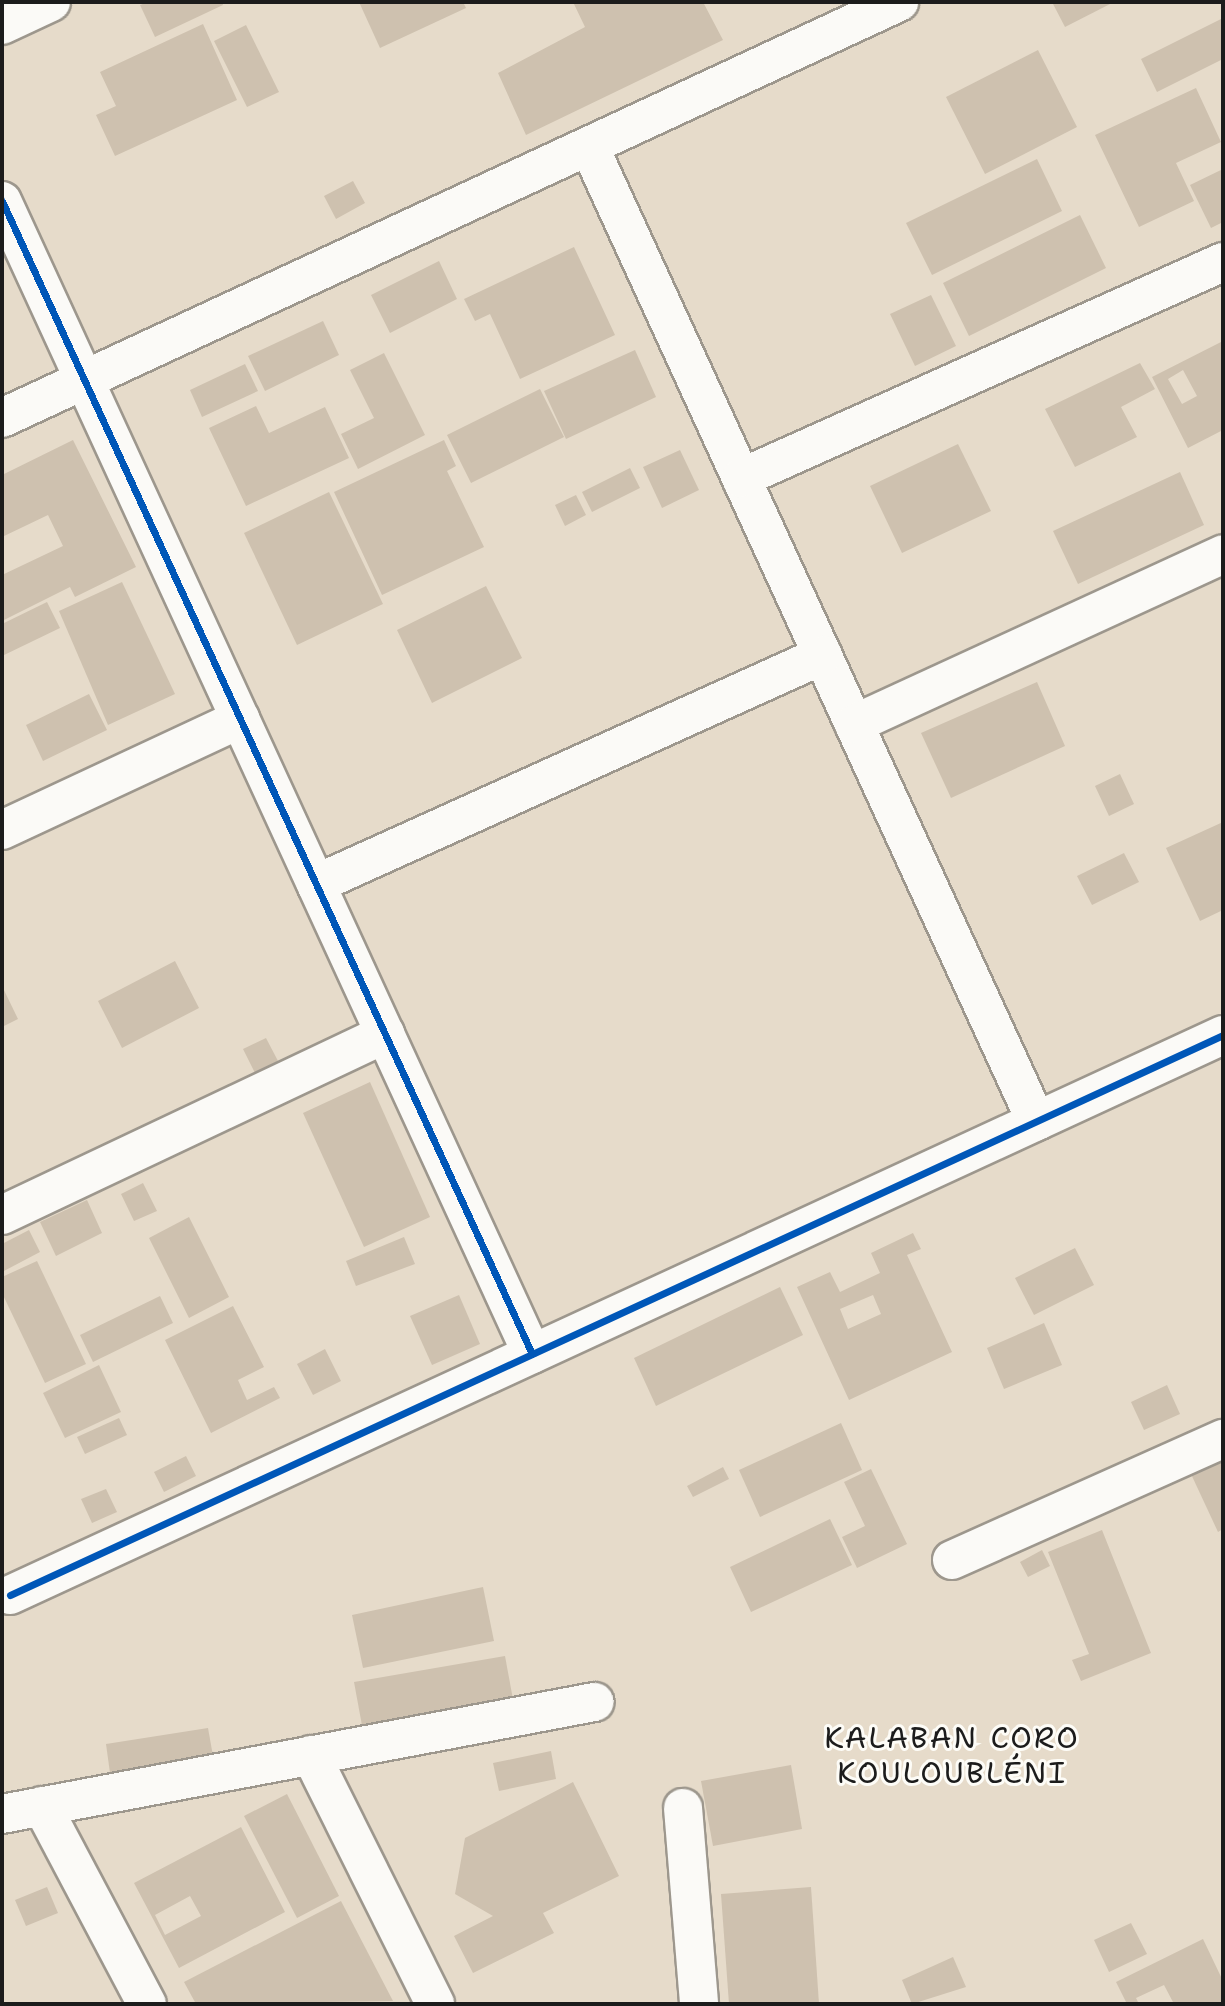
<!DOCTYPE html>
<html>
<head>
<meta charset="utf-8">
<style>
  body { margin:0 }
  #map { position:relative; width:1225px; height:2006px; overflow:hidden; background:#e6dbca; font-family:"Shantell Sans",sans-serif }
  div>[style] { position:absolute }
  .building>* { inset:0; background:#cec1af }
  .roads { filter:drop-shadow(2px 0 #9d978d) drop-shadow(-2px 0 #9d978d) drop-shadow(0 2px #9d978d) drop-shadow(0 -2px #9d978d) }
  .street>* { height:38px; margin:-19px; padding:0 19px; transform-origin:19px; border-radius:19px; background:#fbfaf7 }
  .cycleway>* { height:7px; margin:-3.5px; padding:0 3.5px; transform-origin:3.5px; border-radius:3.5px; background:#0057b8 }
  span { translate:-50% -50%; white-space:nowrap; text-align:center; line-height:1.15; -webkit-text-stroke:6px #fdfcf7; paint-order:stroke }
  .quarter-label { font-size:30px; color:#1c1c1c; letter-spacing:2px }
  .frame { position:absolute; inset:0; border:4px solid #1c1c1c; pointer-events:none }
</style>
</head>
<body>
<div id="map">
  <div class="building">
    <i style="clip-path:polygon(148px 2px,222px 2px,223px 5px,155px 37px,140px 5px)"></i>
    <i style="clip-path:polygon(359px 2px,463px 2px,466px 8px,380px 48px)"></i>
    <i style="clip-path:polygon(573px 2px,703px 2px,723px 40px,526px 135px,498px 73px,585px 27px)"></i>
    <i style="clip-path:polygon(1052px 2px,1114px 2px,1065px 27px)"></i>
    <i style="clip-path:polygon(1223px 18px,1223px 59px,1157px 92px,1141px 59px)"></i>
    <i style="clip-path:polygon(203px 24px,237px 100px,115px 156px,96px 115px,116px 106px,100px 72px)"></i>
    <i style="clip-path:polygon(246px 25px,279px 92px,247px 107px,214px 41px)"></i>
    <i style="clip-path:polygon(1038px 50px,1077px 127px,985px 174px,946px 97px)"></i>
    <i style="clip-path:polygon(1196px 88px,1221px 142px,1176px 163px,1194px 201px,1139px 227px,1095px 135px)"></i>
    <i style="clip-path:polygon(1037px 159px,1062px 211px,932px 275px,906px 223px)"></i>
    <i style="clip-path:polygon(1223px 169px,1223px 222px,1211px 228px,1190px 185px)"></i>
    <i style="clip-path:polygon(353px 181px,365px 203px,336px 219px,324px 196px)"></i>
    <i style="clip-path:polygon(1080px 215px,1106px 268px,969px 336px,943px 283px)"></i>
    <i style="clip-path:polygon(574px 247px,615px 335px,520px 379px,490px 314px,475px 321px,464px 299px)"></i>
    <i style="clip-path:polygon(439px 261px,457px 299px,390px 333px,371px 295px)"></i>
    <i style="clip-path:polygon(931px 295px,956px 346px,915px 366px,890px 314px)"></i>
    <i style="clip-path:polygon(323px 321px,339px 355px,265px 391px,248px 356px)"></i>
    <i style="clip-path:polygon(evenodd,1223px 341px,1223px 430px,1188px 448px,1152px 377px,1223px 341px,1183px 370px,1197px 396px,1182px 404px,1168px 379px,1183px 370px)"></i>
    <i style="clip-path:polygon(635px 350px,656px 397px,566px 439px,544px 391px)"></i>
    <i style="clip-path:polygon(384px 353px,425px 435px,358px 469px,341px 434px,374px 418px,350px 370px)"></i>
    <i style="clip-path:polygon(1140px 363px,1155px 389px,1121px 407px,1137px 437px,1075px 467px,1045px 409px)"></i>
    <i style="clip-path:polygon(245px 364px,258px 391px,202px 417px,190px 390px)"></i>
    <i style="clip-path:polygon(540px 389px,564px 437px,471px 483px,447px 435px)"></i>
    <i style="clip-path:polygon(256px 406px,269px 433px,325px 407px,349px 458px,246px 506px,209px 428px)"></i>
    <i style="clip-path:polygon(73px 440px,136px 567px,75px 597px,70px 587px,2px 621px,2px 575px,63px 546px,48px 515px,2px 537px,2px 475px)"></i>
    <i style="clip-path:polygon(444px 440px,456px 466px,447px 471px,484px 547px,382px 595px,334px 492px)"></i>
    <i style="clip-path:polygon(958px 444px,991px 511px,902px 553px,870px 486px)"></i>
    <i style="clip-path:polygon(680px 450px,699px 490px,662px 508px,643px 467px)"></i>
    <i style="clip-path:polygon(630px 468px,640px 488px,592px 512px,582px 492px)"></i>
    <i style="clip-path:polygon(1180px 472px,1204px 525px,1078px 584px,1053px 531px)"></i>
    <i style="clip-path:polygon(329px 492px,383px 604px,297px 645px,244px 533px)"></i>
    <i style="clip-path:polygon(576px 495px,586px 515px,565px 526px,555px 505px)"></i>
    <i style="clip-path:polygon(122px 582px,175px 694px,108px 725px,59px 611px)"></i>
    <i style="clip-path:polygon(486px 586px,522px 658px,432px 703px,397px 630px)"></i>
    <i style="clip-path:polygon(47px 602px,60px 628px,2px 656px,2px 624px)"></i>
    <i style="clip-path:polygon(1037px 682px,1065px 746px,951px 798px,921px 733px)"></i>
    <i style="clip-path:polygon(89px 694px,107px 730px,43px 761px,26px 725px)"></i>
    <i style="clip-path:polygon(1120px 774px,1134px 804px,1109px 816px,1095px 786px)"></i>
    <i style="clip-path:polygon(1223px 822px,1223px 910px,1200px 921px,1166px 848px)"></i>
    <i style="clip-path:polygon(1124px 853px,1139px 882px,1092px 905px,1077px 876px)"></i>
    <i style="clip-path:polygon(175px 961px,199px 1008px,122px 1048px,98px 1001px)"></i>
    <i style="clip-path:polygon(2px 986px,18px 1019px,2px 1027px)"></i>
    <i style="clip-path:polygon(266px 1038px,278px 1061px,255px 1073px,243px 1049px)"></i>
    <i style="clip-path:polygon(370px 1082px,430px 1217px,364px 1247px,303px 1113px)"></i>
    <i style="clip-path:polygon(143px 1183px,157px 1211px,134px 1221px,121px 1194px)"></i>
    <i style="clip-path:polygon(87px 1200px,102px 1233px,56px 1256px,40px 1222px)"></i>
    <i style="clip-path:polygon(189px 1217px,229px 1297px,189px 1318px,149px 1238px)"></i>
    <i style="clip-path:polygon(29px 1230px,40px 1252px,2px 1272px,2px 1244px)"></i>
    <i style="clip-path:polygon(evenodd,913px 1233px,921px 1249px,907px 1255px,952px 1352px,849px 1400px,797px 1287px,830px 1272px,840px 1292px,880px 1273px,871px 1253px,913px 1233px,873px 1295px,881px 1314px,848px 1329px,840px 1309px,873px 1295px)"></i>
    <i style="clip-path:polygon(404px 1237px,415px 1264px,356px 1286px,346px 1261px)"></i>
    <i style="clip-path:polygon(1075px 1248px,1094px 1285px,1034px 1315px,1015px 1278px)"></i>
    <i style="clip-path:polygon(37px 1261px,86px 1364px,45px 1383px,2px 1293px,2px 1277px)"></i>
    <i style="clip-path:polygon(780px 1287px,803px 1335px,656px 1406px,634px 1358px)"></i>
    <i style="clip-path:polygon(459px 1295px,480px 1344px,432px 1365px,410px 1316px)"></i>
    <i style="clip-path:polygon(160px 1296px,173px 1323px,93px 1362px,80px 1335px)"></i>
    <i style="clip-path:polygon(233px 1306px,264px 1367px,238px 1380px,247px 1400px,274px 1387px,280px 1398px,211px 1433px,165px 1340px)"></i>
    <i style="clip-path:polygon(1044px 1323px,1062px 1365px,1004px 1389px,987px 1348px)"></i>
    <i style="clip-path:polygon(325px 1349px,341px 1381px,313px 1395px,297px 1364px)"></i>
    <i style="clip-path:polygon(99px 1365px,121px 1412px,65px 1438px,43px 1393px)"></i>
    <i style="clip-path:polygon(1167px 1385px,1180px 1414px,1144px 1430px,1131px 1402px)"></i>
    <i style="clip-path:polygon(119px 1418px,127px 1435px,85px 1454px,77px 1437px)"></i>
    <i style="clip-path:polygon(841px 1423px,862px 1470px,760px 1517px,739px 1470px)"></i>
    <i style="clip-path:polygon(186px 1456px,196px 1476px,164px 1492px,154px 1472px)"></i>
    <i style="clip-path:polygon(1223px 1458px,1223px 1529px,1218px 1532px,1191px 1474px)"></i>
    <i style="clip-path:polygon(723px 1467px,729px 1479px,693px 1497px,687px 1486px)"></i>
    <i style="clip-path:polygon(871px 1469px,907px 1544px,857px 1568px,842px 1537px,865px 1526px,844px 1482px)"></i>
    <i style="clip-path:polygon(106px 1489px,117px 1512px,92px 1523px,81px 1499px)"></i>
    <i style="clip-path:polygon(830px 1519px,852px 1565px,751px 1612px,730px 1567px)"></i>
    <i style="clip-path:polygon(1102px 1530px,1151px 1653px,1081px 1681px,1072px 1660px,1089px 1654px,1048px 1552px)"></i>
    <i style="clip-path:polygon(1042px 1550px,1050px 1566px,1028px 1577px,1020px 1562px)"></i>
    <i style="clip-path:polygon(483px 1587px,494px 1641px,363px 1668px,352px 1615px)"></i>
    <i style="clip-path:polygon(505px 1656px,514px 1705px,363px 1731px,354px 1682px)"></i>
    <i style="clip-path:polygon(208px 1728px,213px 1756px,110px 1773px,106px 1744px)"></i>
    <i style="clip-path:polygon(551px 1751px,556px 1779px,499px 1791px,493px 1763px)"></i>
    <i style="clip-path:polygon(791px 1765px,802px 1829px,713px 1846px,701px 1781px)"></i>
    <i style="clip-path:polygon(573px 1782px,619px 1876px,543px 1913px,554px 1933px,473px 1973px,454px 1936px,493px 1916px,455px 1894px,465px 1838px)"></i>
    <i style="clip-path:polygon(287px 1794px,339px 1896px,297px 1918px,244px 1816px)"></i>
    <i style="clip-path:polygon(evenodd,241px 1827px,285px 1912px,179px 1968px,134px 1883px,241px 1827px,190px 1896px,201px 1916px,165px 1935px,155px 1915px,190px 1896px)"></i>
    <i style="clip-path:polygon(47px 1887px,58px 1913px,26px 1926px,15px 1900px)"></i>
    <i style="clip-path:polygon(811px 1887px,819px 2004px,729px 2004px,721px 1894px)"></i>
    <i style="clip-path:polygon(341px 1901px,393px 2001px,196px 2004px,184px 1982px)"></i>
    <i style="clip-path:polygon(1131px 1923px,1147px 1954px,1109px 1972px,1094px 1940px)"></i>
    <i style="clip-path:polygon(1203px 1939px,1223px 1981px,1223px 2004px,1174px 2004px,1164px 1985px,1136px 1998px,1139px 2004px,1127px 2004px,1116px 1982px)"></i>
    <i style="clip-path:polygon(953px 1957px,966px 1987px,912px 2004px,902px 1980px)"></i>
  </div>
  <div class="roads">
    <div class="street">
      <i style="left:2px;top:25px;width:54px;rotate:-25.1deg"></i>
      <i style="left:589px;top:146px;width:1073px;rotate:65.37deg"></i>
      <i style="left:2px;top:201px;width:1269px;rotate:65.31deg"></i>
      <i style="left:2px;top:418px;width:989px;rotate:-24.88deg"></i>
      <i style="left:741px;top:478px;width:528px;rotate:-24.14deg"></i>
      <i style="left:854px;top:724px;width:406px;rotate:-24.7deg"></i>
      <i style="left:2px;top:830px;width:263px;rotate:-25deg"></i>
      <i style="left:316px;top:884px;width:556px;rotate:-24.31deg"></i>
      <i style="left:2px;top:1215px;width:424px;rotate:-25.3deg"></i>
      <i style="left:952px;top:1560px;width:297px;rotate:-24.1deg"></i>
      <i style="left:10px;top:1595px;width:1336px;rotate:-24.78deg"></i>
      <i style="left:311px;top:1755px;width:278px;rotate:63.5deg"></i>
      <i style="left:42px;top:1806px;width:224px;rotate:62.1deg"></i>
      <i style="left:683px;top:1808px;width:197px;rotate:85.3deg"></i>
      <i style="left:2px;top:1814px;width:603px;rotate:-10.71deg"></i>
    </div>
  </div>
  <div class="cycleway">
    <i style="left:2px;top:201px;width:1269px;rotate:65.31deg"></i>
    <i style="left:10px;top:1595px;width:1336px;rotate:-24.78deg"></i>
  </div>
  <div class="quarter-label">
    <span style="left:952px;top:1755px">KALABAN CORO<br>KOULOUBLÉNI</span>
  </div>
  <div class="frame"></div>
</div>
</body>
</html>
